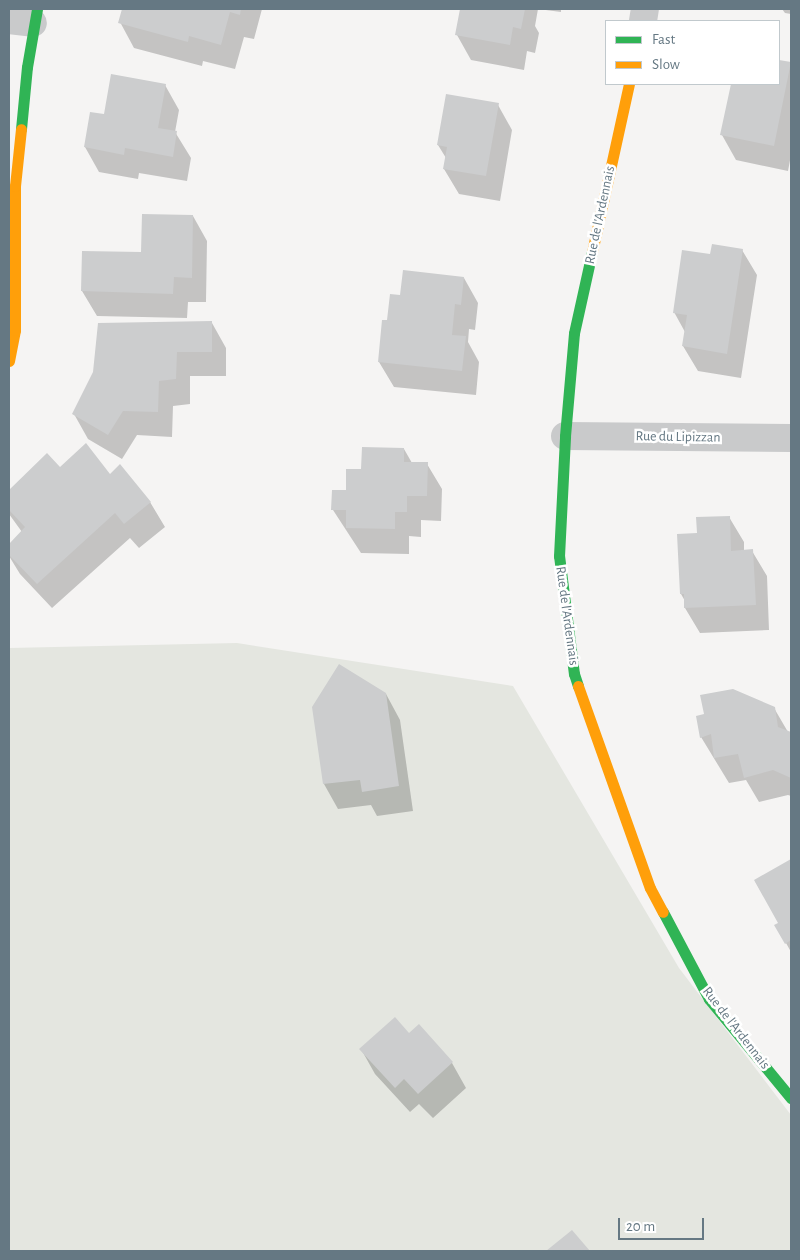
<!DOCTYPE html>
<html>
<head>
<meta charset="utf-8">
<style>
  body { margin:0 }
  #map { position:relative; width:800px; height:1260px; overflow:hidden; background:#f5f4f3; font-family:"Alegreya Sans",sans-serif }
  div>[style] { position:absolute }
  .green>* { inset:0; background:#e4e6e0 }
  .shadow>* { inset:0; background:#0003 }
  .building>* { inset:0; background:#cccdce }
  .street>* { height:28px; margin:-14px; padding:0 14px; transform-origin:14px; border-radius:14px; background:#c9cacb }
  .fast>* { height:11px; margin:-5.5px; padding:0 5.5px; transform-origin:5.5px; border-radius:5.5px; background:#30b455 }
  .slow>* { height:11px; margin:-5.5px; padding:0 5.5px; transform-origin:5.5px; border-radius:5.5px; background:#ff9f0a }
  span { translate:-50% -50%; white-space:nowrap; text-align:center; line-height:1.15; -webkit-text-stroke:5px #fff; paint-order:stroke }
  .street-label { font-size:14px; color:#657883 }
  .frame { position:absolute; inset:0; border:10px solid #657883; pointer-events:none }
  .legend { position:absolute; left:605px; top:20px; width:175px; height:65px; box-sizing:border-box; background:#fff; border:1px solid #c1c9cd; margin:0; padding:6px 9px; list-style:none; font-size:15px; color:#657883 }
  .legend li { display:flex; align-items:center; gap:10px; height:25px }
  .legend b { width:25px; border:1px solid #c1c9cd }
  .scale { position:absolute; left:618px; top:1218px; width:86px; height:22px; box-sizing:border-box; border:2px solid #657883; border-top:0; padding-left:6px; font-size:15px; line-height:18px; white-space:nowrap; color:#657883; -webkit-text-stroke:4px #fff; paint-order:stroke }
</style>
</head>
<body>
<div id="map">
  <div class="green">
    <i style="clip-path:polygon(237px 643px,513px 686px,679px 968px,791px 1115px,791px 1251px,9px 1251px,9px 648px)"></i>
  </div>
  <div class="shadow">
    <i style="clip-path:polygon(123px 9px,262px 9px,254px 39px,244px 37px,235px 69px,203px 61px,202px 66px,134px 48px,120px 22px)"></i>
    <i style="clip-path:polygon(462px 9px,538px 9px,535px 26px,539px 33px,535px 53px,527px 51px,524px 70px,471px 60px,457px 35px)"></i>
    <i style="clip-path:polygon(538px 9px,561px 9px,561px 12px)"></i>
    <i style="clip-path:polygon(782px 9px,791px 9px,791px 14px,785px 13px)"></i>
    <i style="clip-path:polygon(779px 61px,791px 65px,791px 155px,788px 171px,736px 160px,722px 135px,732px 84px,779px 84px)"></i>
    <i style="clip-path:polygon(165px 85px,179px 110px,175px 132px,191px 158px,187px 181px,139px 173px,138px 179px,99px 172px,85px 147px,105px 116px)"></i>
    <i style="clip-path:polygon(498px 105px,512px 130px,500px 201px,459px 194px,444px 169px,446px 158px,438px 145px)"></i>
    <i style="clip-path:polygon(193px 216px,207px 241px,206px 302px,188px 302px,187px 318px,97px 316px,82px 291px,83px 252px,142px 254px)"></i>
    <i style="clip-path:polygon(742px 250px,757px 275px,741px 378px,698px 371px,683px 346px,685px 332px,674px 312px,711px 256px)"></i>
    <i style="clip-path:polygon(464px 278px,478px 303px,475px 330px,469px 329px,468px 342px,479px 362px,476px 395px,394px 387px,379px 362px,388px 321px,401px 297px)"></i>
    <i style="clip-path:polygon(212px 323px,226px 348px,226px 376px,190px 376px,190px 404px,173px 406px,172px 437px,137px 435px,122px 459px,88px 439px,74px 414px)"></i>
    <i style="clip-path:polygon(404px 449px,412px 463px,427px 464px,442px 489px,441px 521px,421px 520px,421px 537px,409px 536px,409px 554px,361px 553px,333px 510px,363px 471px)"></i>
    <i style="clip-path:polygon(47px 455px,60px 469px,150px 502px,165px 527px,139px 548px,130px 538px,52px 608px,20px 574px,9px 556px,9px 546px,22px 532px,9px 514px,9px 492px)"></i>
    <i style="clip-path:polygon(729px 517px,744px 542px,744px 551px,752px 551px,767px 576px,769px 630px,700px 633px,685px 608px,685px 601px,681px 594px,698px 534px)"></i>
    <i style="clip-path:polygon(386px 694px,400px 720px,413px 811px,377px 816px,371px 805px,338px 809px,324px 784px,313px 708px)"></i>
    <i style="clip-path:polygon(774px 708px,788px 732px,791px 734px,791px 796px,788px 795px,759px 802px,746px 780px,729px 783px,701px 737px)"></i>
    <i style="clip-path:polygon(791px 861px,791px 952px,776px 925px,780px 924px,755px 881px)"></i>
    <i style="clip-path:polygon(409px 1035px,452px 1063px,466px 1088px,433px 1118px,419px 1104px,410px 1112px,375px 1074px,361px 1049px)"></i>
  </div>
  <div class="building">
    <i style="clip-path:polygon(122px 9px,241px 9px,240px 15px,230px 12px,221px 45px,189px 36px,188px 42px,118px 23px)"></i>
    <i style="clip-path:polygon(460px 9px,525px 9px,521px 29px,513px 27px,510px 45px,455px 35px)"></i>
    <i style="clip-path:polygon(779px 60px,791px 62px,774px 146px,720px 135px,731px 84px,779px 84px)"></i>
    <i style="clip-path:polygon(111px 74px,166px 84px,158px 128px,177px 131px,173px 157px,125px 148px,124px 155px,84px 147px,90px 112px,104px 114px)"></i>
    <i style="clip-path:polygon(446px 94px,499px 103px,486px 176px,443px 169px,447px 147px,437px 145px)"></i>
    <i style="clip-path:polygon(142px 214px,193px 215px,192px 278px,174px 277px,173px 294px,81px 291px,82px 251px,141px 252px)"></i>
    <i style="clip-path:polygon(712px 244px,743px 249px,727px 354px,682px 346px,687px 315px,673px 313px,682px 250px,710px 254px)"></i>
    <i style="clip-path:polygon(403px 270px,464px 277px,461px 305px,455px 304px,452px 335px,466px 336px,462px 371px,378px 362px,382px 320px,387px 320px,390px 294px,400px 295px)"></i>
    <i style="clip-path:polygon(212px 321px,212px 352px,177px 352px,176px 379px,159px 381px,158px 412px,123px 411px,108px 435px,72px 414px,93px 372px,98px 323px)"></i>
    <i style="clip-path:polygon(86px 443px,110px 474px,120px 464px,151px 502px,124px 524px,115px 513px,37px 584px,9px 555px,9px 544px,25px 527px,9px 510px,9px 490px,47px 453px,60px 467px)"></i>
    <i style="clip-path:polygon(362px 447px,404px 448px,404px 462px,428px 462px,427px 496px,407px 496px,407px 512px,395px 512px,395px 529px,346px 528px,346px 510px,331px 510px,332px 490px,346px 490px,346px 469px,361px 469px)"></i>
    <i style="clip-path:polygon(730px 516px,731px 551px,753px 549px,756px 605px,684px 608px,684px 594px,680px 594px,677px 534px,697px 533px,696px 517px)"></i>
    <i style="clip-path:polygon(339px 664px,386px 693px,399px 786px,362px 792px,360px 780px,323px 784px,312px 707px)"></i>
    <i style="clip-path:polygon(733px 689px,775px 707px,778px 727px,791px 732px,791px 778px,773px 770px,744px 778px,738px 754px,714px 758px,711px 734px,700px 738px,696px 716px,704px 714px,700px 695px)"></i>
    <i style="clip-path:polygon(791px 859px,791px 940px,785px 944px,774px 925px,778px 923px,754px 880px)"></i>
    <i style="clip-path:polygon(395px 1017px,409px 1033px,419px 1024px,453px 1062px,418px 1094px,404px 1079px,395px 1088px,359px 1049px)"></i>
    <i style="clip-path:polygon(572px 1230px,590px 1251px,546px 1251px)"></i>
  </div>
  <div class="street">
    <i style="left:9px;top:20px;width:24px;rotate:7deg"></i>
    <i style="left:643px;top:21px;width:12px;rotate:-81deg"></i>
    <i style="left:565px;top:436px;width:226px;rotate:0.5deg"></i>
  </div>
  <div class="fast">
    <i style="left:21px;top:129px;width:62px;rotate:-84.5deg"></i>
    <i style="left:27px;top:67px;width:59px;rotate:-80.2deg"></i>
    <i style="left:578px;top:686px;width:13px;rotate:-108deg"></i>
    <i style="left:574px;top:674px;width:119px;rotate:-97.2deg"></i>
    <i style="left:559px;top:556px;width:120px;rotate:-87.1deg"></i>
    <i style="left:565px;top:436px;width:103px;rotate:-85deg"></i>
    <i style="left:574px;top:333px;width:83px;rotate:-77.5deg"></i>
    <i style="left:663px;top:912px;width:98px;rotate:62.1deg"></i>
    <i style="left:709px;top:999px;width:129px;rotate:50.4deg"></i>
  </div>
  <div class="slow">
    <i style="left:592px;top:252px;width:172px;rotate:-77.6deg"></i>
    <i style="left:9px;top:361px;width:32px;rotate:-79deg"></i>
    <i style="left:15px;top:330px;width:144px;rotate:-90deg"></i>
    <i style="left:15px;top:186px;width:57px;rotate:-84deg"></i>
    <i style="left:578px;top:686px;width:214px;rotate:70.4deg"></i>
    <i style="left:650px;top:888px;width:27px;rotate:62deg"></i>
  </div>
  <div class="street-label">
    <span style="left:600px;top:215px;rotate:-78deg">Rue de l'Ardennais</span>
    <span style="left:678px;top:437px;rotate:1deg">Rue du Lipizzan</span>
    <span style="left:567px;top:616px;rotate:82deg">Rue de l'Ardennais</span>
    <span style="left:736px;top:1028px;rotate:52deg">Rue de l'Ardennais</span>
  </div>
  <div class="frame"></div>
  <ul class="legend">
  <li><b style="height:6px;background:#30b455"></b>Fast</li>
  <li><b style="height:6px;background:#ff9f0a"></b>Slow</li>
  </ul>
  <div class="scale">20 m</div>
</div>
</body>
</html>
